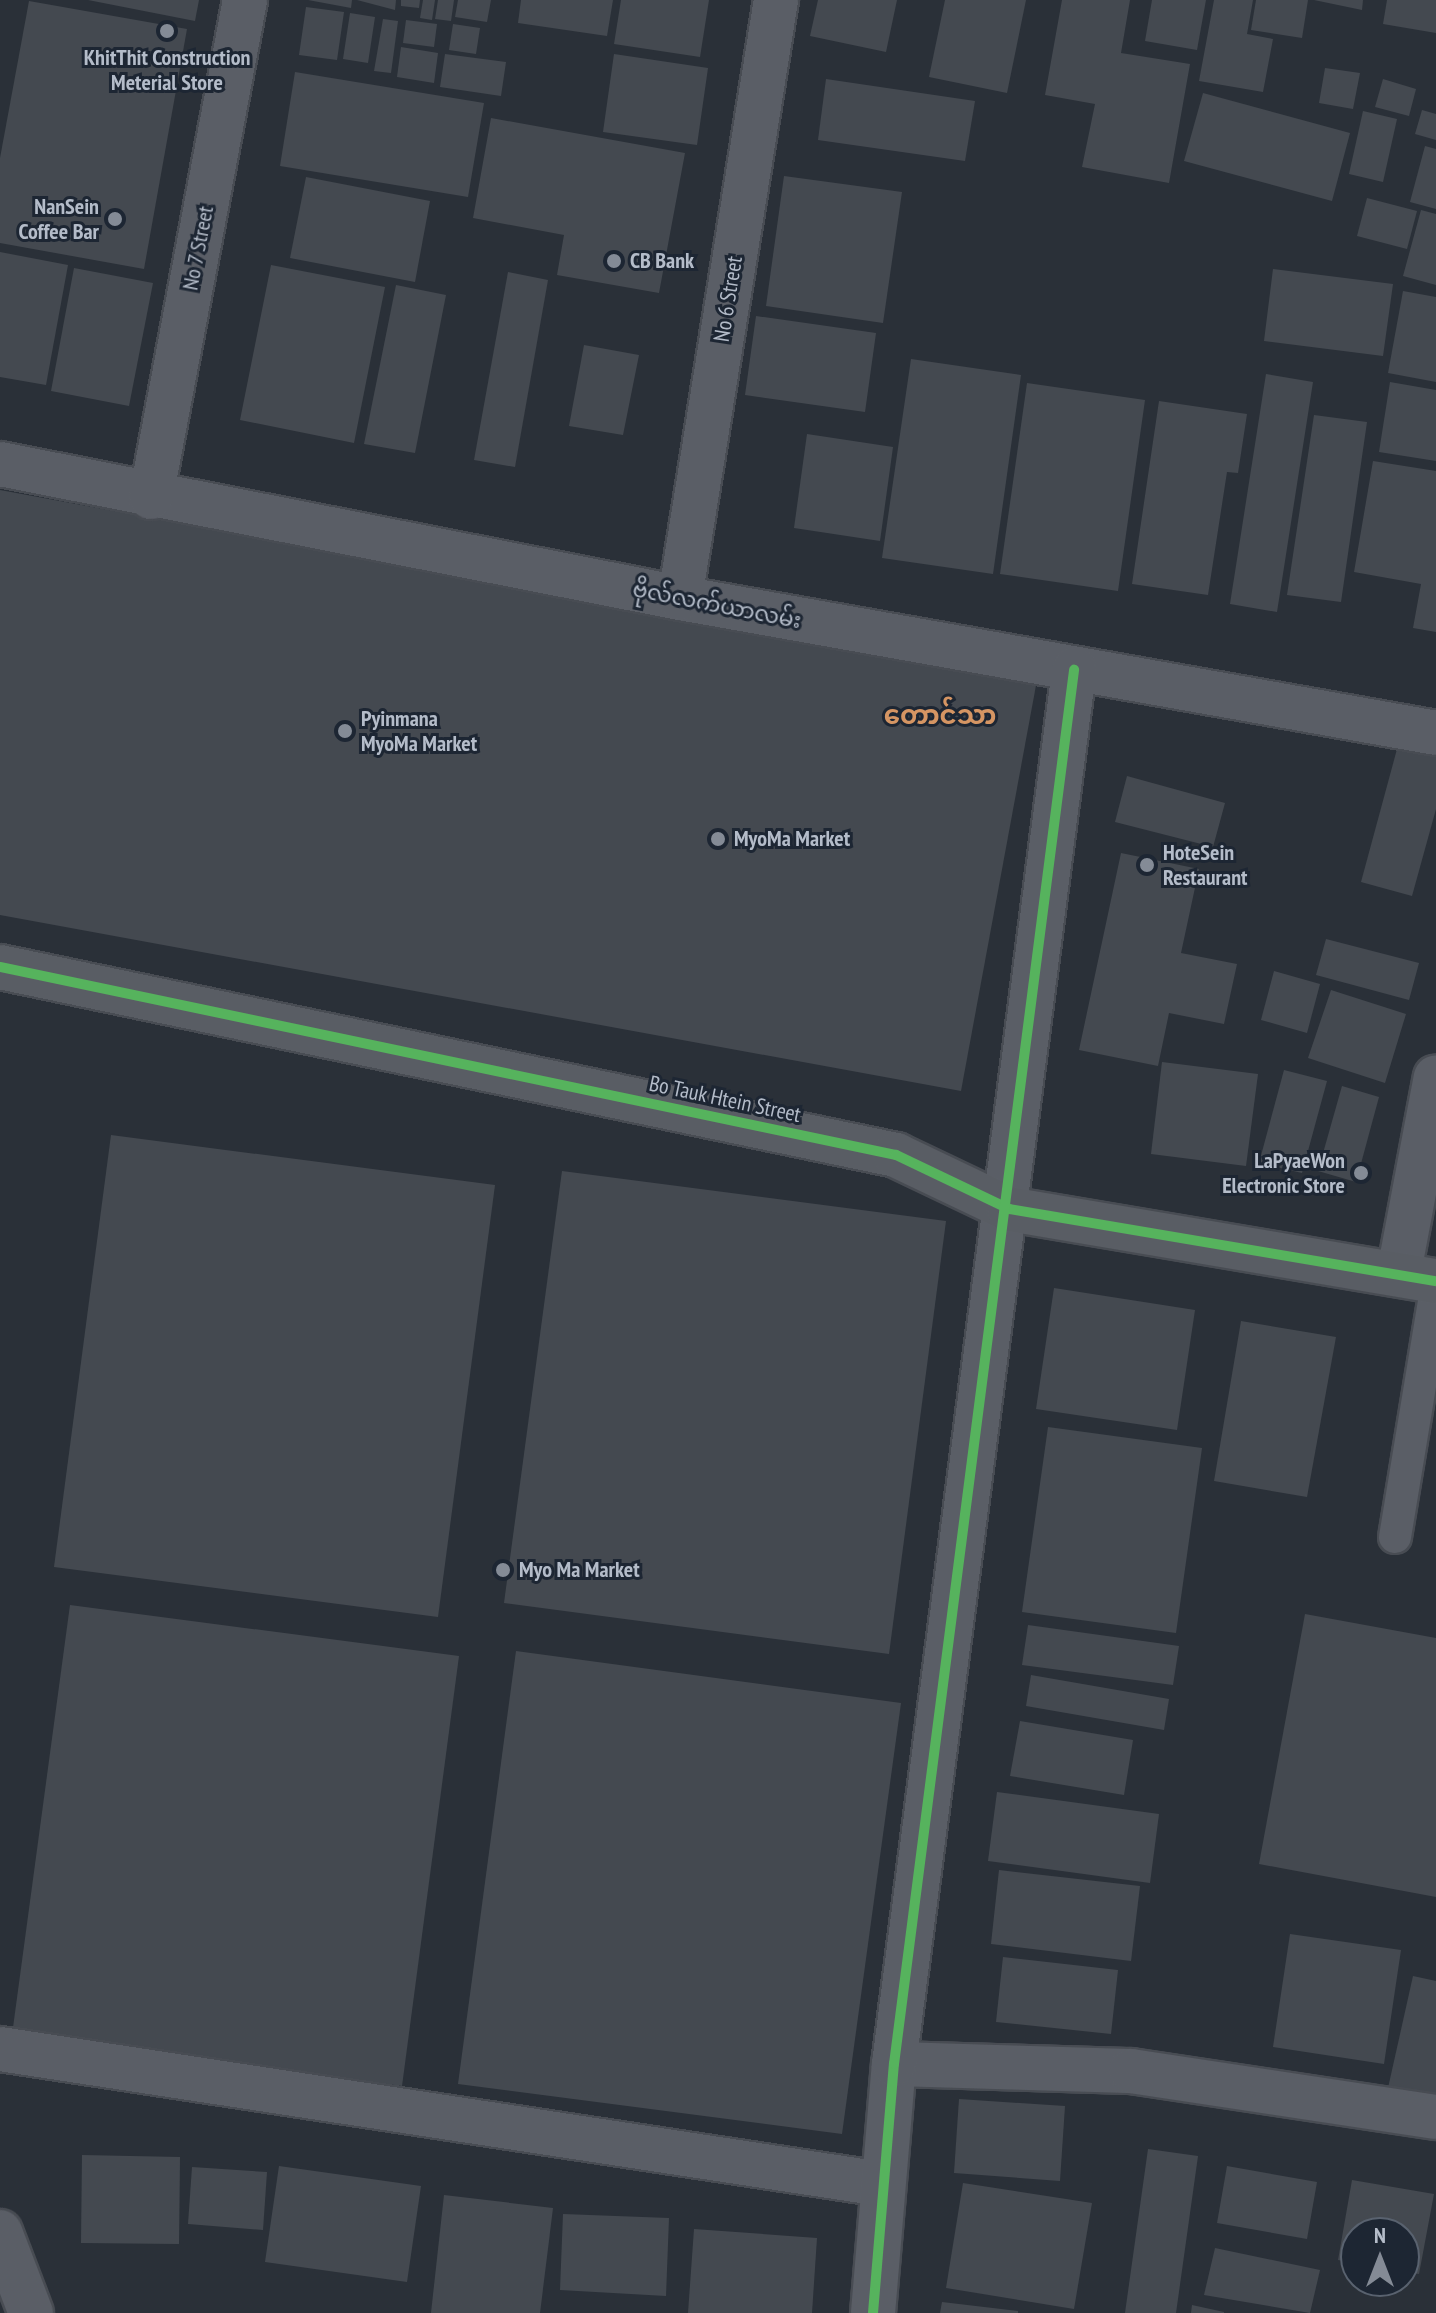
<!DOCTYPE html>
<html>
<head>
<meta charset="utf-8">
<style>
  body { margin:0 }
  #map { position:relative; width:1436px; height:2313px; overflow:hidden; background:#2a3038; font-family:"PT Sans Narrow","Noto Sans Myanmar",sans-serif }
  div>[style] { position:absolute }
  .building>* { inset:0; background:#444950 }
  .roads { filter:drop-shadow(2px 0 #484c53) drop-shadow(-2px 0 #484c53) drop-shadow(0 2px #484c53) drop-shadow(0 -2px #484c53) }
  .lane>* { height:32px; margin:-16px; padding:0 16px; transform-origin:16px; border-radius:16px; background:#5a5e66 }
  .street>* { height:44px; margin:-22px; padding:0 22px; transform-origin:22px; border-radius:22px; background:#5a5e66 }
  .secondary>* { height:44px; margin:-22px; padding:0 22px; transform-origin:22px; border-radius:22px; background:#595d64 }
  .cycleway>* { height:10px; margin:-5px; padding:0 5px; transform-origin:5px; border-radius:5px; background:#56b35d }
  .dots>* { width:22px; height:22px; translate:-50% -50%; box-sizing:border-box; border:4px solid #1d2633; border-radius:50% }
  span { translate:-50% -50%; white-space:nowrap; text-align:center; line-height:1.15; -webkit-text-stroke:6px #1d2633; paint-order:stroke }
  .poi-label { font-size:22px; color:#b4bcc9; font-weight:700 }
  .right { translate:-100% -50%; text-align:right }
  .left { translate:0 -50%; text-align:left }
  .street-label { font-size:22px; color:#b4bcc9 }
  .quarter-label { font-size:26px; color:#d59563; font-weight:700 }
  .north { position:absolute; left:1340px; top:2217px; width:80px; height:80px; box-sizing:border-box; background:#1d2633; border:2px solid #59626f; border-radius:50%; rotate:0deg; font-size:22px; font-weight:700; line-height:32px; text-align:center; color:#b4bcc9 }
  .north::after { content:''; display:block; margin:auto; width:28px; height:36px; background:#848b96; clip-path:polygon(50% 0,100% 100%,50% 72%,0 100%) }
</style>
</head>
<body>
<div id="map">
  <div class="building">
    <i style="clip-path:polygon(88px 0,199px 0,195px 21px)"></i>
    <i style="clip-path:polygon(308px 0,352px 0,351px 8px)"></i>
    <i style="clip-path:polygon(357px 0,396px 0,395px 10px)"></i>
    <i style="clip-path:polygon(401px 0,420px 0,419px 8px,401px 6px)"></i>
    <i style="clip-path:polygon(423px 0,435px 0,432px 20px,420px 18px)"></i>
    <i style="clip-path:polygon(438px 0,454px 0,451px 21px,435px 19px)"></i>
    <i style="clip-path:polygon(458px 0,491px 0,487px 22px,455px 17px)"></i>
    <i style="clip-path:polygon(521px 0,613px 0,607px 36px,518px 23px)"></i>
    <i style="clip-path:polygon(621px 0,709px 0,700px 57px,614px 44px)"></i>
    <i style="clip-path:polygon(818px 0,897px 0,886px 52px,810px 36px)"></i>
    <i style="clip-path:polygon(945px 0,1026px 0,1007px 93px,929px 77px)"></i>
    <i style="clip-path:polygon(1062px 0,1130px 0,1121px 53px,1190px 64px,1169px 183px,1082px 167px,1095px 104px,1045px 95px)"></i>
    <i style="clip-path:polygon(1152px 0,1206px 0,1197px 50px,1145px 41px)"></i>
    <i style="clip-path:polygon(1214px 0,1253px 0,1247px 34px,1273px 39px,1263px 92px,1199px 81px)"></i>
    <i style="clip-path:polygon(1256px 0,1308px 0,1302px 38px,1251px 30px)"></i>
    <i style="clip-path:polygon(1314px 0,1363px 0,1362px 10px)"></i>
    <i style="clip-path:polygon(1387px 0,1436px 0,1436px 33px,1383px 24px)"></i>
    <i style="clip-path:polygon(29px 1px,187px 29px,144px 269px,0 243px,0 158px)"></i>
    <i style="clip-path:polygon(306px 7px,344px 12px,337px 60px,299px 55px)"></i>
    <i style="clip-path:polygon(350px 13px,375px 17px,368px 63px,343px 59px)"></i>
    <i style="clip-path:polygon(383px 19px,398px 21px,391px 73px,374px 71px)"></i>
    <i style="clip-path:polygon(406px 20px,437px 24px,434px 47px,403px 43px)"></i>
    <i style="clip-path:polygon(453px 24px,480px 28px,476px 54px,449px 50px)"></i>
    <i style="clip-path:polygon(401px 47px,438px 53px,434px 83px,397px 77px)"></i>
    <i style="clip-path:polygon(445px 54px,506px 62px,501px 96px,440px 87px)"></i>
    <i style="clip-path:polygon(614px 54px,708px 68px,697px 145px,603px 132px)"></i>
    <i style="clip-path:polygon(1325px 68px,1360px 73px,1353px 109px,1319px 103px)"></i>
    <i style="clip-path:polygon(295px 72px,484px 103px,468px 197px,280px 166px)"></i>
    <i style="clip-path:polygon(826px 79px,975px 101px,965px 161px,818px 140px)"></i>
    <i style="clip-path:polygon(1383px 79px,1416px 89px,1409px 116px,1375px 107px)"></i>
    <i style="clip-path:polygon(1203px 93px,1350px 133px,1332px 201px,1184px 161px)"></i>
    <i style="clip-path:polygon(1422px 110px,1436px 114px,1436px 140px,1415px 134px)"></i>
    <i style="clip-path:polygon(1363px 111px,1397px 119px,1383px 182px,1349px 174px)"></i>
    <i style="clip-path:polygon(491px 118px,685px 153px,659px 293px,557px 275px,564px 235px,473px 218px)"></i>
    <i style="clip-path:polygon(1425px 146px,1436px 149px,1436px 209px,1410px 202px)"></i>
    <i style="clip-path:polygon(784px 176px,902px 192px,883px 323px,766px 306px)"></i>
    <i style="clip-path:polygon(306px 177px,430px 201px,415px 282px,290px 258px)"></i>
    <i style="clip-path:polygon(1367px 198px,1417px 211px,1407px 249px,1357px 236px)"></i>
    <i style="clip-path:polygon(1421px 210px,1436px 214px,1436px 285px,1403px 276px)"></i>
    <i style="clip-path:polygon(0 252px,68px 265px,46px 385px,0 377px)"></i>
    <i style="clip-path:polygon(271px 265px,385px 287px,354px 443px,240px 420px)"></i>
    <i style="clip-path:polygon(74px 268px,153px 283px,129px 406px,51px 391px)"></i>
    <i style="clip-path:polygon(1273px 269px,1393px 284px,1383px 356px,1264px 341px)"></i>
    <i style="clip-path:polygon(508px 272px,548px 280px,515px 467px,474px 460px)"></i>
    <i style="clip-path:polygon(396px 285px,446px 295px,415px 453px,364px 444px)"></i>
    <i style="clip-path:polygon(1403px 291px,1436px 297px,1436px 382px,1388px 373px)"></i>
    <i style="clip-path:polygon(756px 316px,876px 333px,865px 412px,745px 395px)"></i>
    <i style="clip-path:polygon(584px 345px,639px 355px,623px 435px,569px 426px)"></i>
    <i style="clip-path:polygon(911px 359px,1021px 375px,993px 574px,882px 558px)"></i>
    <i style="clip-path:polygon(1266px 374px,1313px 382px,1277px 612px,1230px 604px)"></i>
    <i style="clip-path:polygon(1390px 382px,1436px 390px,1436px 461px,1379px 452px)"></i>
    <i style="clip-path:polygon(1027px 383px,1145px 400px,1118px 591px,1000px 574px)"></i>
    <i style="clip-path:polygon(1159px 401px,1247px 414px,1238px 473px,1227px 472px,1208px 595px,1132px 584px)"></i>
    <i style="clip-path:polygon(1314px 415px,1367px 422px,1341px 602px,1287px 595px)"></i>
    <i style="clip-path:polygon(807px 434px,893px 447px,880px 541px,794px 528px)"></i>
    <i style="clip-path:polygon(1373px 461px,1436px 471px,1436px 632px,1413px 628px,1421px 584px,1354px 572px)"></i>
    <i style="clip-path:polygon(0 490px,1037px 680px,961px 1091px,0 915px)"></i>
    <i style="clip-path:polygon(1400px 738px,1436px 747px,1436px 809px,1412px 896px,1361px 882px)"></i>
    <i style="clip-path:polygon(1127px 776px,1225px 803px,1213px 847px,1115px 822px)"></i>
    <i style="clip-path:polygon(1121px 853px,1199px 869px,1181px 953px,1237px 964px,1224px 1024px,1169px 1013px,1158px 1066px,1079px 1050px)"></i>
    <i style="clip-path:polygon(1326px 939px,1419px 963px,1409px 1000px,1316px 975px)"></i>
    <i style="clip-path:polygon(1274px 971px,1320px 984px,1307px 1033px,1261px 1020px)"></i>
    <i style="clip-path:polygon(1331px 990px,1406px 1014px,1385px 1083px,1308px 1058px)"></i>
    <i style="clip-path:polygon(1162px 1062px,1258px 1074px,1246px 1166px,1151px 1154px)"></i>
    <i style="clip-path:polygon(1284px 1070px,1327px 1081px,1302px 1173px,1259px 1163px)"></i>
    <i style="clip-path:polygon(1342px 1086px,1379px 1097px,1356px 1182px,1318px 1171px)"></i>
    <i style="clip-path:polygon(111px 1135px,495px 1185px,438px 1617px,54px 1567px)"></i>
    <i style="clip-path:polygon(562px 1171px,946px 1221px,889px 1654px,504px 1603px)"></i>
    <i style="clip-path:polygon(1054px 1288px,1195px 1310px,1177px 1430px,1036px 1409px)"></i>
    <i style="clip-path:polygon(1241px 1321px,1336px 1337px,1307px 1497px,1214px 1481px)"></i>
    <i style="clip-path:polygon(1048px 1427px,1202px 1448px,1176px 1633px,1022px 1612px)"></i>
    <i style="clip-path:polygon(70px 1605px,459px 1656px,402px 2086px,12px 2035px)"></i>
    <i style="clip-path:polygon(1305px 1614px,1436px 1638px,1436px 1897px,1259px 1864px)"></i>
    <i style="clip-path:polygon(1028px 1625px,1179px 1646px,1173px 1685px,1022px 1665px)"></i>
    <i style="clip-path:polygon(516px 1651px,901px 1703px,842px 2134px,458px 2084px)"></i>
    <i style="clip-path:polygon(1031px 1675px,1169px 1699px,1164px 1730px,1026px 1706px)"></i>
    <i style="clip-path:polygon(1020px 1721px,1133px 1740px,1124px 1795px,1010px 1776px)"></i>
    <i style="clip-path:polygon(997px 1792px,1159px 1814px,1150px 1883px,988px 1861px)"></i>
    <i style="clip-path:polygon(999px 1870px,1140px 1886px,1131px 1961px,991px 1944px)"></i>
    <i style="clip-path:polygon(1290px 1934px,1401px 1950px,1384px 2064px,1273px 2047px)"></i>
    <i style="clip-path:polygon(1003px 1957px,1118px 1970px,1111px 2034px,996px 2022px)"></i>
    <i style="clip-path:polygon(1413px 1976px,1436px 1981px,1436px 2105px,1386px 2097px)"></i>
    <i style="clip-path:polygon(959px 2099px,1065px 2106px,1060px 2181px,954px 2173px)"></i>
    <i style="clip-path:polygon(1148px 2149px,1198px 2156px,1176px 2313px,1125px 2313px)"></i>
    <i style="clip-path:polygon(82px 2155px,180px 2157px,179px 2244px,81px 2243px)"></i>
    <i style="clip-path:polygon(279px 2166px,421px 2186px,407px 2282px,265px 2262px)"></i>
    <i style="clip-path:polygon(1227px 2166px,1317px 2182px,1307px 2239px,1217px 2223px)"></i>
    <i style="clip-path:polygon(192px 2167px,267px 2172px,263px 2230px,188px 2224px)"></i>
    <i style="clip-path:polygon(1352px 2180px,1434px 2194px,1419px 2274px,1404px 2272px,1404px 2233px,1356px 2233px,1356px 2263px,1338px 2260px)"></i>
    <i style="clip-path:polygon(963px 2183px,1092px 2203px,1074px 2309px,946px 2288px)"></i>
    <i style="clip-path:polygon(444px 2195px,553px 2208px,540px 2313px,431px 2313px)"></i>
    <i style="clip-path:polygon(563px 2214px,669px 2218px,666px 2296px,560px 2290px)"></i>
    <i style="clip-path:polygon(694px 2229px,817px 2238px,812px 2313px,688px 2313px)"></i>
    <i style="clip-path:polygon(1215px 2248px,1320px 2270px,1310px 2313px,1204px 2295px)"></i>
    <i style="clip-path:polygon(942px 2302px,1018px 2311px,1018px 2313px,940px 2313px)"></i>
    <i style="clip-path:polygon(1192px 2305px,1224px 2312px,1224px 2313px,1191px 2313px)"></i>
  </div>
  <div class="roads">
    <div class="lane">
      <i style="left:1395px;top:1537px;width:250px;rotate:-80.6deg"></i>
    </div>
    <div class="street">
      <i style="left:0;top:464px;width:693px;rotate:11.15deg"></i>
      <i style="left:680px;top:598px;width:768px;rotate:10.12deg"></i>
      <i style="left:151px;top:497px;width:506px;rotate:-79.29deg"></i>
      <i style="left:680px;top:598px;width:606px;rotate:-80.88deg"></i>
      <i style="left:1399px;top:1272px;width:198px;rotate:-79.3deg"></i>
      <i style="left:0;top:2049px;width:891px;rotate:8.71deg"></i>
      <i style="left:894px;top:2064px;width:237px;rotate:1.7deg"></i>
      <i style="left:1131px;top:2071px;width:308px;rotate:8.6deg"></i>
      <i style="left:0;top:2232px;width:87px;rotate:69.1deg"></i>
      <i style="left:873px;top:2313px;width:250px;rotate:-85.2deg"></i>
      <i style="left:894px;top:2064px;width:1406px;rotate:-82.64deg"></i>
    </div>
    <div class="secondary">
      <i style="left:0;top:967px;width:916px;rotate:11.85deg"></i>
      <i style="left:896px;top:1155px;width:125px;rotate:25.5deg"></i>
      <i style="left:1009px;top:1209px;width:433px;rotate:9.6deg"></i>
    </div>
  </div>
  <div class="cycleway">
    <i style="left:0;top:967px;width:916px;rotate:11.85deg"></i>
    <i style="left:896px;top:1155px;width:125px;rotate:25.5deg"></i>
    <i style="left:1009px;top:1209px;width:433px;rotate:9.6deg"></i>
    <i style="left:873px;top:2313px;width:250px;rotate:-85.2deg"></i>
    <i style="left:894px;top:2064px;width:1406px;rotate:-82.64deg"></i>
  </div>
  <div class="dots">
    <i style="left:167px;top:31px;background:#848b96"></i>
    <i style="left:115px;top:219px;background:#848b96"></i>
    <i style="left:614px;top:261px;background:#848b96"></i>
    <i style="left:345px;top:731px;background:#848b96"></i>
    <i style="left:718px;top:839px;background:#848b96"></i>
    <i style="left:1147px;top:865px;background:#848b96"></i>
    <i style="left:1361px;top:1173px;background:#848b96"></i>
    <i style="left:503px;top:1570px;background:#848b96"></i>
  </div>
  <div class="poi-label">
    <span style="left:167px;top:70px">KhitThit Construction<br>Meterial Store</span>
    <span class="right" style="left:99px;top:219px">NanSein<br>Coffee Bar</span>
    <span class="left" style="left:630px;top:261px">CB Bank</span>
    <span class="left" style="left:361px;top:731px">Pyinmana<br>MyoMa Market</span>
    <span class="left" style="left:734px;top:839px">MyoMa Market</span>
    <span class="left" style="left:1163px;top:865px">HoteSein<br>Restaurant</span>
    <span class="right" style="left:1345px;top:1173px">LaPyaeWon<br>Electronic Store</span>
    <span class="left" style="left:519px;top:1570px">Myo Ma Market</span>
  </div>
  <div class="street-label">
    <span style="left:198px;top:248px;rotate:-79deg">No 7 Street</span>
    <span style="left:728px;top:299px;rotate:-81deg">No 6 Street</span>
    <span style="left:717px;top:605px;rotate:11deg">ဗိုလ်လက်ယာလမ်း</span>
    <span style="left:725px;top:1099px;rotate:12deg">Bo Tauk Htein Street</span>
  </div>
  <div class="quarter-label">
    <span style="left:940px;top:715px">တောင်သာ</span>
  </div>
  <div class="north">N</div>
</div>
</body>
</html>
